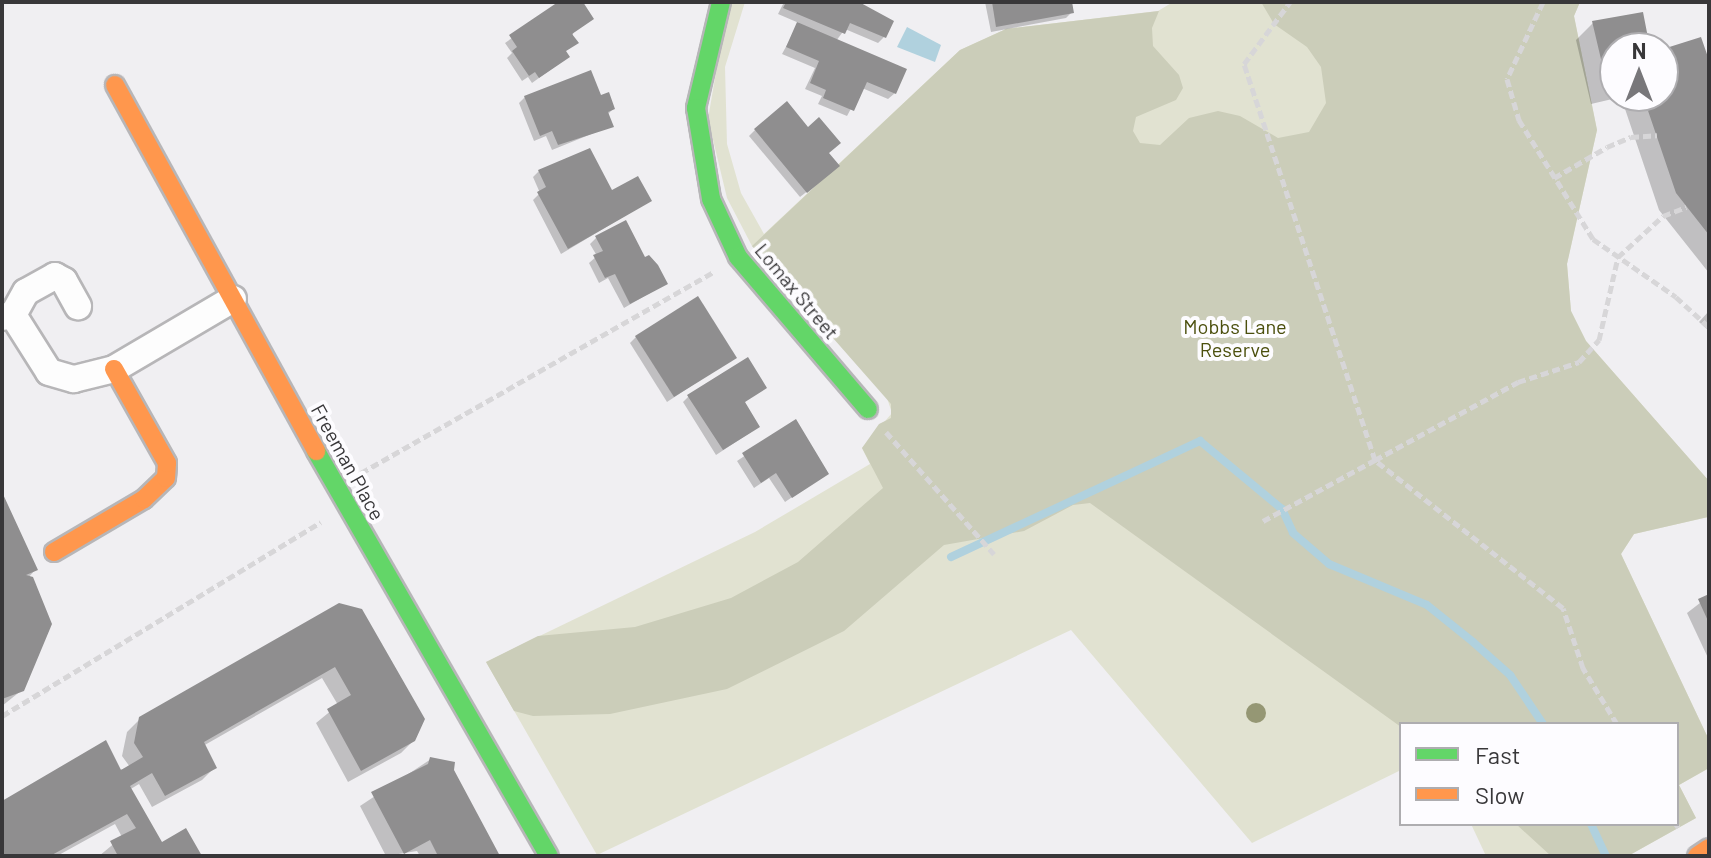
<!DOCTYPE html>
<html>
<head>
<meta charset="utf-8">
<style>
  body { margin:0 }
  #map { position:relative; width:1711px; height:858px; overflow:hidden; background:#f0eff2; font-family:Barlow,sans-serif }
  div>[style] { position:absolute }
  .green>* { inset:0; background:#e1e2d1 }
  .forest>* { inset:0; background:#cbcdb9 }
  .water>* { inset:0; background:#b0d1de }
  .shadow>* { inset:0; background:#0003 }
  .stream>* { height:8px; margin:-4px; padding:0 4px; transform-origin:4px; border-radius:4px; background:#b0d1de }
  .building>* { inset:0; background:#8f8e8f }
  .path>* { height:5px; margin-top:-2.5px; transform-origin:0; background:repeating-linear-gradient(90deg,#d7d6d8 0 8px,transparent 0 12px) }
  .roads { filter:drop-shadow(2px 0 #b7b6b8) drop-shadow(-2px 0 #b7b6b8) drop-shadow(0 2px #b7b6b8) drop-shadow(0 -2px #b7b6b8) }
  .street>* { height:26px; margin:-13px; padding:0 13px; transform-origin:13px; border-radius:13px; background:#fdfdfd }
  .fast>* { height:18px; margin:-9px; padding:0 9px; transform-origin:9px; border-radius:9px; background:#63d668 }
  .slow>* { height:18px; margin:-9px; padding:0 9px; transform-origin:9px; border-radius:9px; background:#ff974d }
  .trees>* { width:20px; height:20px; margin:-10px; border-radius:50%; background:#959774 }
  span { translate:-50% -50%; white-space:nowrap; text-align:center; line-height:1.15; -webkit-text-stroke:8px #fdfcff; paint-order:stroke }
  .street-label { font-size:20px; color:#383739 }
  .park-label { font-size:20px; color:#4b4f0d }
  .frame { position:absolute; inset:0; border:4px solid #383739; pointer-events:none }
  .legend { position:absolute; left:1399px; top:722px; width:280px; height:104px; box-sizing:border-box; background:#fdfcff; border:2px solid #aeadb0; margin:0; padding:10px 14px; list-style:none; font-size:24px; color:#383739 }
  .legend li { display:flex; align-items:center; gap:16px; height:40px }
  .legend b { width:40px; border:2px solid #aeadb0 }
  .north { position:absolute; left:1599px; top:32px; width:80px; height:80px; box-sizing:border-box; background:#fdfcff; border:2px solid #aeadb0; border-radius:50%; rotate:0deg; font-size:22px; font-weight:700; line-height:32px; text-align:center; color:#383739 }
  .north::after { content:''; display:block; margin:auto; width:28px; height:36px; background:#78777a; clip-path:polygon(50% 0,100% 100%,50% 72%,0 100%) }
</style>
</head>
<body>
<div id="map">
  <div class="green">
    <i style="clip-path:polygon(728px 2px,745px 2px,725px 67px,727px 144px,741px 193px,764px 234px,960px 50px,1006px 29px,1158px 11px,1173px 2px,1580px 2px,1574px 16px,1597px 130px,1567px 264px,1571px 311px,1586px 341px,1709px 481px,1708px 517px,1634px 534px,1621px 554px,1709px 740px,1709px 768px,1679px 785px,1696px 818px,1628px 856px,1486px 856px,1471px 824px,1677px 824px,1677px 724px,1401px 724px,1401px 770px,1252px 843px,1071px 630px,597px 855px,486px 662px,755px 532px,870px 464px,862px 448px,892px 413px,887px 398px,752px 246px,727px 198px,708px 119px)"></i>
  </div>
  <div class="forest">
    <i style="clip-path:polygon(1261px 2px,1580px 2px,1574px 16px,1597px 130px,1567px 264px,1571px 311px,1586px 341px,1709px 481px,1708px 517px,1634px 534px,1621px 554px,1709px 740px,1709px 768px,1679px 785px,1696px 818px,1628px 856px,1551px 856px,1516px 824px,1677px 824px,1677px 724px,1401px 727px,1090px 503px,1073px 505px,1024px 531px,944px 545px,844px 631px,727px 689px,610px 714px,533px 716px,514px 711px,486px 662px,538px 636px,635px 627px,731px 598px,798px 562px,883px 488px,862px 448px,879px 424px,891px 418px,891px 404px,752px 246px,960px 50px,1006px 29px,1159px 11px,1152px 28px,1153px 46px,1179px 75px,1183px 88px,1176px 100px,1136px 117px,1133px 131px,1140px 143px,1160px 145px,1189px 118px,1218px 111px,1240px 116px,1278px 138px,1309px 132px,1326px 103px,1321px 67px,1307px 47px,1274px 24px)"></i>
  </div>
  <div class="water">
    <i style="clip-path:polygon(907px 27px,941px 45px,935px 62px,897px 47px)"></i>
  </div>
  <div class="shadow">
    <i style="clip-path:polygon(562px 2px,580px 2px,570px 48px,564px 52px,568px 57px,532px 83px,528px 77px,522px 81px,507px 58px,512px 53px,505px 43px)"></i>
    <i style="clip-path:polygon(784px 2px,857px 2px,884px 37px,878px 43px,845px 29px,836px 41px,895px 93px,888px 99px,862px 88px,847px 116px,818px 104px,822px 96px,805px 89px,815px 68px,782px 54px,799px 23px,778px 14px)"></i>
    <i style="clip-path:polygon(985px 2px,1070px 2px,1072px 12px,1066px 18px,991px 32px)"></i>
    <i style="clip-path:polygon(1593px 23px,1648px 48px,1615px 48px,1615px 96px,1663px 96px,1663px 51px,1709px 66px,1709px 273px,1659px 210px,1621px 97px,1591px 104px,1576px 40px)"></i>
    <i style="clip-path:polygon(525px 97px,600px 98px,613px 109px,607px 115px,611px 126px,552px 150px,546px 136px,534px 141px,519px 103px)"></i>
    <i style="clip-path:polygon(755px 130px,827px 153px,832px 172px,800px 197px,749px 136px)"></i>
    <i style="clip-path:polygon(539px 171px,611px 192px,650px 201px,561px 254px,533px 200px,540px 193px,533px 177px)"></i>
    <i style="clip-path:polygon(596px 238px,644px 260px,665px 284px,624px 308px,608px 278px,599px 283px,589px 263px,597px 256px,590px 244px)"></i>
    <i style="clip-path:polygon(1709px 311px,1709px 331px,1699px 322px)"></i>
    <i style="clip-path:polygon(636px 337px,735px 357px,667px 402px,630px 343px)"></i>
    <i style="clip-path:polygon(765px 387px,743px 403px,751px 432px,716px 455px,683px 402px,689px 396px)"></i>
    <i style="clip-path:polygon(795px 422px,826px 474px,785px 502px,769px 478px,754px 488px,737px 461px)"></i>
    <i style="clip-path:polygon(2px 493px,35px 570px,28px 578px,22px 690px,2px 706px)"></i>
    <i style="clip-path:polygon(1709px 596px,1709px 660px,1687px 613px)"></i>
    <i style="clip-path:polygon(340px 606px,414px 740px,401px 753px,348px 782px,316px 723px,338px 705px,322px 678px,203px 746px,214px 768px,202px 780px,152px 807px,139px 784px,129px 790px,161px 845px,200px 856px,99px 856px,122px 837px,115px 824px,57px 856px,2px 856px,2px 804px,130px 767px,122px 756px,127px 732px,140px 719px)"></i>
    <i style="clip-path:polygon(431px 759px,452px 770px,499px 856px,420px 856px,417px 851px,386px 856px,360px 806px)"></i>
  </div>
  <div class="stream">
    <i style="left:951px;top:557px;width:275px;rotate:-25deg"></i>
    <i style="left:1200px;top:441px;width:107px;rotate:39.7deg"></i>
    <i style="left:1282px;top:509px;width:26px;rotate:65deg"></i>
    <i style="left:1293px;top:533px;width:48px;rotate:40.7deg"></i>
    <i style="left:1329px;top:564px;width:106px;rotate:22.7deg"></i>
    <i style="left:1427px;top:605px;width:59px;rotate:38.8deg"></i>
    <i style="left:1473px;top:642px;width:50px;rotate:41.7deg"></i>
    <i style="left:1510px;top:675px;width:59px;rotate:56deg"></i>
    <i style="left:1591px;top:824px;width:35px;rotate:65deg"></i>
  </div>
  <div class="building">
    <i style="clip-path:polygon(558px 2px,583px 2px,594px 19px,572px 34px,579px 43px,566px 51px,570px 57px,539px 78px,535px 72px,529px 76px,512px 51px,517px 47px,509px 35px)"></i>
    <i style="clip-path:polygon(786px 2px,859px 2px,894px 21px,886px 38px,850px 23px,845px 34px,783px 8px)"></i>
    <i style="clip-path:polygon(992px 2px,1072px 2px,1074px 13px,996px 27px)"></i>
    <i style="clip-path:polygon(1643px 12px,1650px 48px,1615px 48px,1615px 87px,1608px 89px,1592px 21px)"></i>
    <i style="clip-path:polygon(797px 22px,907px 69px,896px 94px,867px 82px,854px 111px,823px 98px,826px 90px,810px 83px,819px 61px,786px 47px)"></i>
    <i style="clip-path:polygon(1701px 37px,1709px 60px,1709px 235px,1676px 193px,1643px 96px,1663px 96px,1663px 49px)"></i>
    <i style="clip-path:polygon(591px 70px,601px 95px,609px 92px,615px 109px,608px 112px,614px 127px,558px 145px,552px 131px,540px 136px,524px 96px)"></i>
    <i style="clip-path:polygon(787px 101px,808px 127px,819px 117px,841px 143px,829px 153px,840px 166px,807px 193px,754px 129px)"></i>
    <i style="clip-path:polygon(590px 148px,612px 190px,638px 176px,652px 201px,568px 249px,537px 192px,546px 187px,538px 170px)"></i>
    <i style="clip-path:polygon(626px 220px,645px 257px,649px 255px,658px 265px,668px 284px,630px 304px,615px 274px,605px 278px,593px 255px,603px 251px,595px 236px)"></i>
    <i style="clip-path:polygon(698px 296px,737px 358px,674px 397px,635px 336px)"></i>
    <i style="clip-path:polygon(748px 357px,767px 388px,745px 402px,760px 427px,723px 450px,687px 395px)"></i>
    <i style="clip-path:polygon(796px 419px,829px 474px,792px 498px,776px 473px,761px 483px,742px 453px)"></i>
    <i style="clip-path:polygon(2px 492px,38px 570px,26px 575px,33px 577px,52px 624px,24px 691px,2px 699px)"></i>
    <i style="clip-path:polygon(1709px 594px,1709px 623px,1698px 599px)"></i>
    <i style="clip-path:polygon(339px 603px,362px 609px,425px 719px,415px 741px,361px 771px,327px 709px,351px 695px,335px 667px,204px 742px,217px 768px,165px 796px,152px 773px,130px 786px,162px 842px,186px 828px,202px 856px,118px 856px,110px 841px,136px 828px,127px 814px,50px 856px,2px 856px,2px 801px,106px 740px,121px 770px,143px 757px,134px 743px,139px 717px)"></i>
    <i style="clip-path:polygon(430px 757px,455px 762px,454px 770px,500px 856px,438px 856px,430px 840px,404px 854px,371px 792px,428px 764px)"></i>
  </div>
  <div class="path">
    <i style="left:1543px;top:2px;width:85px;rotate:115.1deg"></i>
    <i style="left:1507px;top:79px;width:43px;rotate:73.7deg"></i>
    <i style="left:1519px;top:120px;width:140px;rotate:58.1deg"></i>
    <i style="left:1593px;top:239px;width:101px;rotate:34.9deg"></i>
    <i style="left:1676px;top:297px;width:45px;rotate:42.3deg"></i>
    <i style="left:1554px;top:178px;width:61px;rotate:-30.3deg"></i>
    <i style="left:1607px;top:147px;width:26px;rotate:-23deg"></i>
    <i style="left:1631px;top:137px;width:26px;rotate:-4deg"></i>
    <i style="left:886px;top:432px;width:163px;rotate:48.5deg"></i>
    <i style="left:361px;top:473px;width:405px;rotate:-29.7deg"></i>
    <i style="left:1263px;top:521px;width:128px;rotate:-28.6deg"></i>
    <i style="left:1375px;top:460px;width:417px;rotate:-108.3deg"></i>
    <i style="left:1244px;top:64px;width:77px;rotate:-53.4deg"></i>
    <i style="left:2px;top:716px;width:373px;rotate:-31.3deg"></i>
    <i style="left:1617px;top:724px;width:66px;rotate:-121.3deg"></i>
    <i style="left:1583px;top:668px;width:63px;rotate:-108.4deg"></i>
    <i style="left:1563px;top:608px;width:239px;rotate:-141.8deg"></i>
    <i style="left:1375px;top:460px;width:163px;rotate:-28.6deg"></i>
    <i style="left:1518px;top:382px;width:64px;rotate:-18.2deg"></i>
    <i style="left:1579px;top:362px;width:30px;rotate:-48deg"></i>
    <i style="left:1599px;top:340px;width:85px;rotate:-77.1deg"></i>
    <i style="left:1618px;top:257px;width:61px;rotate:-42.3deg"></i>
    <i style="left:1663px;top:216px;width:25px;rotate:-21deg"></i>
    <i style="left:1676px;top:824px;width:4px;rotate:56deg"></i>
  </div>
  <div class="roads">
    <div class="street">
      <i style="left:13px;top:315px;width:67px;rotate:57.7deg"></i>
      <i style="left:49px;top:372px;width:26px;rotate:16deg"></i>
      <i style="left:74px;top:379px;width:41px;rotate:-14deg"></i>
      <i style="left:114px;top:369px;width:138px;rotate:-30.5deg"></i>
      <i style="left:2px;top:317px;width:11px;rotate:-10deg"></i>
      <i style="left:13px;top:315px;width:26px;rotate:-61deg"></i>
      <i style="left:26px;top:292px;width:33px;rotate:-29deg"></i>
      <i style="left:55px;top:276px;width:10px;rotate:29deg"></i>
      <i style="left:64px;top:281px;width:29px;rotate:61deg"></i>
    </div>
    <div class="fast">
      <i style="left:721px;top:2px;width:109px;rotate:103.3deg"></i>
      <i style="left:696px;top:108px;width:92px;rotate:80.6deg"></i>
      <i style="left:711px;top:199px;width:64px;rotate:65deg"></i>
      <i style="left:738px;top:257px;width:200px;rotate:49.5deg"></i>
      <i style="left:316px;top:451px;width:467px;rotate:60.1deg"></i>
    </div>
    <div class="slow">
      <i style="left:115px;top:85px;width:418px;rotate:61.2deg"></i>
      <i style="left:54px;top:552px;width:104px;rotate:-30.5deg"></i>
      <i style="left:144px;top:499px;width:30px;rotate:-44deg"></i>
      <i style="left:166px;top:478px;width:15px;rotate:-86deg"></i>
      <i style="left:167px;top:463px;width:108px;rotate:-119.4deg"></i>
      <i style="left:1697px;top:856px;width:14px;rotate:-34deg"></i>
    </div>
  </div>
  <div class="trees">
    <i style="left:1256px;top:713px"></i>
  </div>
  <div class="street-label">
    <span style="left:797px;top:291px;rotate:50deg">Lomax Street</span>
    <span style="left:348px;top:462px;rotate:61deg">Freeman Place</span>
  </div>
  <div class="park-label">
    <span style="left:1235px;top:338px">Mobbs Lane<br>Reserve</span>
  </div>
  <div class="frame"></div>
  <ul class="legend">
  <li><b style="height:10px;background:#63d668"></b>Fast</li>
  <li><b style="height:10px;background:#ff974d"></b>Slow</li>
  </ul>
  <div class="north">N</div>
</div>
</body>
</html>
